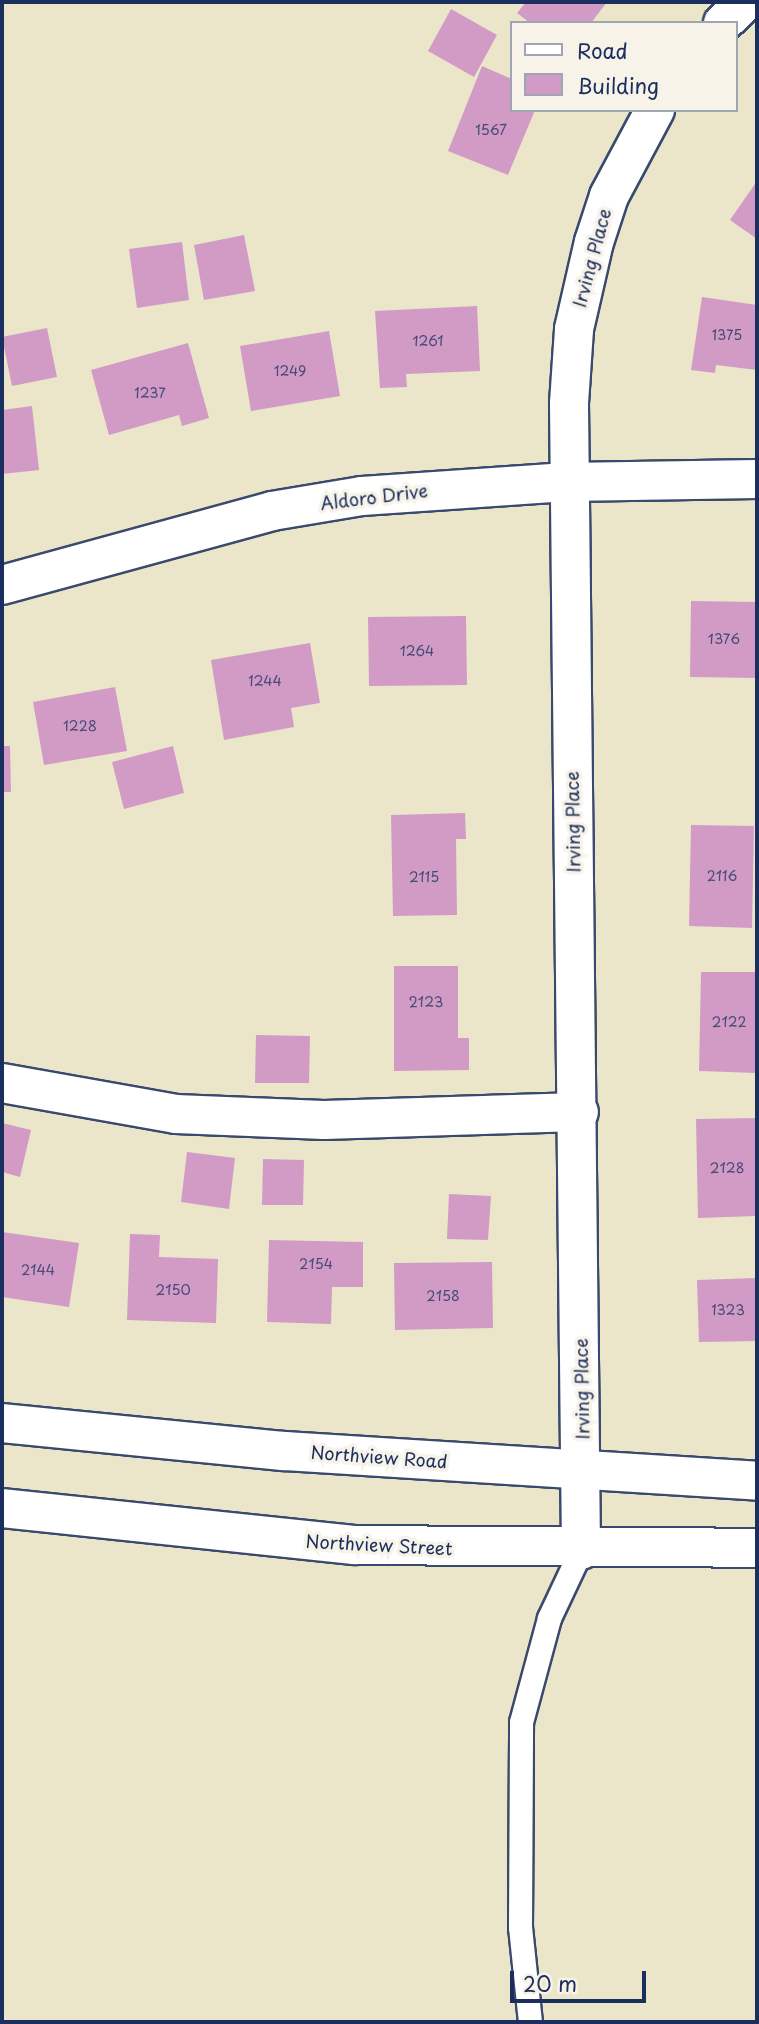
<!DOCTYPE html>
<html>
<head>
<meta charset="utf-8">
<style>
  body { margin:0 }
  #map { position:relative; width:759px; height:2024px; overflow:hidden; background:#ebe6c9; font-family:"Playpen Sans",sans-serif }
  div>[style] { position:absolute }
  .building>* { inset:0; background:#d19bc6 }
  .roads { filter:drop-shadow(2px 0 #3a4a6e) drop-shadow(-2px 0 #3a4a6e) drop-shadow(0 2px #3a4a6e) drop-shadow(0 -2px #3a4a6e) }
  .service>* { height:23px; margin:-11.5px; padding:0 11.5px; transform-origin:11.5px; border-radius:11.5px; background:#fff }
  .minor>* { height:38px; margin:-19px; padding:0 19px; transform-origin:19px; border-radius:19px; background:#fff }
  .tertiary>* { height:38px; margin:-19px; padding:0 19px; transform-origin:19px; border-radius:19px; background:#fff }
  span { translate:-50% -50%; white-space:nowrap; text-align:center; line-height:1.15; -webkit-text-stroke:7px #f7f3e8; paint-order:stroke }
  .number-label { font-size:14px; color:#484a78 }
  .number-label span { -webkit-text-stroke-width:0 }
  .street-label { font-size:18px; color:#1b2f5e }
  .frame { position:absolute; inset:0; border:4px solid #1b2f5e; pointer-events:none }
  .legend { position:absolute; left:510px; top:21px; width:228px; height:91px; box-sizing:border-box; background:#f7f3e8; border:2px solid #9fa5b1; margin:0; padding:9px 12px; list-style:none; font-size:21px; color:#1b2f5e }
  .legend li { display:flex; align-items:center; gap:14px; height:35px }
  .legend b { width:35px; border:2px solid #9fa5b1 }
  .scale { position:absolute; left:510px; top:1971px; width:136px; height:32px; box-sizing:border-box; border:4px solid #1b2f5e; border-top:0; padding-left:9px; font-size:21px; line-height:24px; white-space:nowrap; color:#1b2f5e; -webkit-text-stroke:5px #f7f3e8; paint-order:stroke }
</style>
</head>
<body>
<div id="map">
  <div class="building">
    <i style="clip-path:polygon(526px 2px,607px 2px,591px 23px,530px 23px,517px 13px)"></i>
    <i style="clip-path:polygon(451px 9px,497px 35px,474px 77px,428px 51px)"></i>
    <i style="clip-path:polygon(482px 66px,512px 79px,512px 110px,535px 110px,508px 175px,448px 151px)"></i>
    <i style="clip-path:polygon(757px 181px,757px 239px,730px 220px)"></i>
    <i style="clip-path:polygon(244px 235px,255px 291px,204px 300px,194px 245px)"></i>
    <i style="clip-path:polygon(182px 242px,189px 300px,137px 308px,129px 249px)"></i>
    <i style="clip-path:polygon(702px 297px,757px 305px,757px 370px,716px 365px,715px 373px,691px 370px)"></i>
    <i style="clip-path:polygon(477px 306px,480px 371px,406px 374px,407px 387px,380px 388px,375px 311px)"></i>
    <i style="clip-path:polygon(47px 328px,57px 377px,12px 386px,2px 337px)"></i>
    <i style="clip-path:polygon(329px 331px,340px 396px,251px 411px,240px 346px)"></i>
    <i style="clip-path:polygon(188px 343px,209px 418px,182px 426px,179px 415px,109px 435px,91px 370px)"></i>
    <i style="clip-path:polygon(32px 406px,39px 470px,2px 474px,2px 410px)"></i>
    <i style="clip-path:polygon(691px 601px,757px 602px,757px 678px,690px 677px)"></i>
    <i style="clip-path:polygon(466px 616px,467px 685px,369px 686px,368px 617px)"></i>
    <i style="clip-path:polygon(310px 643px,320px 703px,291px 708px,294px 727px,224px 740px,211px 660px)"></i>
    <i style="clip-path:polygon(115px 687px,127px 751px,44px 765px,33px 702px)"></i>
    <i style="clip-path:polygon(2px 746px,10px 746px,11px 792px,2px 792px)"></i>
    <i style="clip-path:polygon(173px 746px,184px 793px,124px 809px,112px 762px)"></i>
    <i style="clip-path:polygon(465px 813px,466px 839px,456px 839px,457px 915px,393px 916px,391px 815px)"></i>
    <i style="clip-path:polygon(691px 825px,754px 826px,752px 928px,689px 926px)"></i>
    <i style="clip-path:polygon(394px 966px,458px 966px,458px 1038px,469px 1038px,469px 1070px,394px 1071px)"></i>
    <i style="clip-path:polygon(701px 972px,757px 972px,757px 1073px,699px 1071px)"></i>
    <i style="clip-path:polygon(256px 1035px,310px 1036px,309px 1083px,255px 1083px)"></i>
    <i style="clip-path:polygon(757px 1118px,757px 1216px,698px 1218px,696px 1119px)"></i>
    <i style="clip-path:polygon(2px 1123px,31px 1130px,20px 1177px,2px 1172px)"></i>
    <i style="clip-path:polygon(187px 1152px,235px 1158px,229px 1209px,181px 1202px)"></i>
    <i style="clip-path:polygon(263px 1159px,304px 1160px,303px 1205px,262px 1205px)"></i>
    <i style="clip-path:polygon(449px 1194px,491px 1196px,488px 1240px,447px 1239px)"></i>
    <i style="clip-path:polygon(2px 1232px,79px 1243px,69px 1307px,2px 1297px)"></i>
    <i style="clip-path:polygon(130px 1234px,160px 1235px,159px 1257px,218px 1259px,216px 1323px,127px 1320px)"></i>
    <i style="clip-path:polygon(269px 1240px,363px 1242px,363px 1287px,332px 1287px,331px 1324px,267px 1322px)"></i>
    <i style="clip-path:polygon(492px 1262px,493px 1328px,395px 1330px,394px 1263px)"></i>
    <i style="clip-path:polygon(757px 1278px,757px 1341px,699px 1342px,697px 1280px)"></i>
  </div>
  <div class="roads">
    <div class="service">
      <i style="left:530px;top:2022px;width:96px;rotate:-96deg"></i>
      <i style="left:520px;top:1927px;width:205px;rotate:-89.7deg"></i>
      <i style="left:521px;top:1722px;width:108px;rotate:-74.9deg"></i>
      <i style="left:549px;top:1618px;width:75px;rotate:-64.8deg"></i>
    </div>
    <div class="minor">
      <i style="left:723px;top:23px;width:30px;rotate:-44deg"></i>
      <i style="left:2px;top:585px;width:280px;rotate:-15.3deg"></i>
      <i style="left:272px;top:511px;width:91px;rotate:-9.5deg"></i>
      <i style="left:362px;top:496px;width:205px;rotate:-3.9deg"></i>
      <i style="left:567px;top:482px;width:190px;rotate:-0.9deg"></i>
      <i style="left:2px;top:1083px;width:177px;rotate:10.1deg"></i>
      <i style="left:176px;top:1114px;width:148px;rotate:2.3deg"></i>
      <i style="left:324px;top:1120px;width:255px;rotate:-1.8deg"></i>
      <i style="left:581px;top:1550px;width:1147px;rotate:-90.6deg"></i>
      <i style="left:569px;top:403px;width:74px;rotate:-86.1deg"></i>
      <i style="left:574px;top:329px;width:89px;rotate:-77.1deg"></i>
      <i style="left:594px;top:242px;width:48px;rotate:-71.9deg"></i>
      <i style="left:609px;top:196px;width:98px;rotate:-61.9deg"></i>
    </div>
    <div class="tertiary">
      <i style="left:2px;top:1423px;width:283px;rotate:5.7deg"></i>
      <i style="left:284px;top:1451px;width:474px;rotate:3.6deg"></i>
      <i style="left:2px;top:1508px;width:354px;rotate:6deg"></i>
      <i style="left:354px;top:1545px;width:403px;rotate:0.4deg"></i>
    </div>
  </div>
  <div class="number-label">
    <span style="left:491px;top:130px">1567</span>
    <span style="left:727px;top:335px">1375</span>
    <span style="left:428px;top:341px">1261</span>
    <span style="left:290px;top:371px">1249</span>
    <span style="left:150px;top:393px">1237</span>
    <span style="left:724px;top:639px">1376</span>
    <span style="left:417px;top:651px">1264</span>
    <span style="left:265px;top:681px">1244</span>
    <span style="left:80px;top:726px">1228</span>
    <span style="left:722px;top:876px">2116</span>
    <span style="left:424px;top:877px">2115</span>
    <span style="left:426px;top:1002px">2123</span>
    <span style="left:729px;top:1022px">2122</span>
    <span style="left:727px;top:1168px">2128</span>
    <span style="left:316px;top:1264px">2154</span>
    <span style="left:38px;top:1270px">2144</span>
    <span style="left:173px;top:1290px">2150</span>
    <span style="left:443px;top:1296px">2158</span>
    <span style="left:728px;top:1310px">1323</span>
  </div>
  <div class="street-label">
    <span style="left:592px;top:258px;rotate:-75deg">Irving Place</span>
    <span style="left:374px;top:497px;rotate:-7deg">Aldoro Drive</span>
    <span style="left:573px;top:822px;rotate:-91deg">Irving Place</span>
    <span style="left:582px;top:1389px;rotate:-91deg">Irving Place</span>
    <span style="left:379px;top:1457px;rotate:4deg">Northview Road</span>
    <span style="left:379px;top:1545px;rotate:3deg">Northview Street</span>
  </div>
  <div class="frame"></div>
  <ul class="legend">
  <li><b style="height:9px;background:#fff"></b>Road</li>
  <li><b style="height:19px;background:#d19bc6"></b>Building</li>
  </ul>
  <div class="scale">20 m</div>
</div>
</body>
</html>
